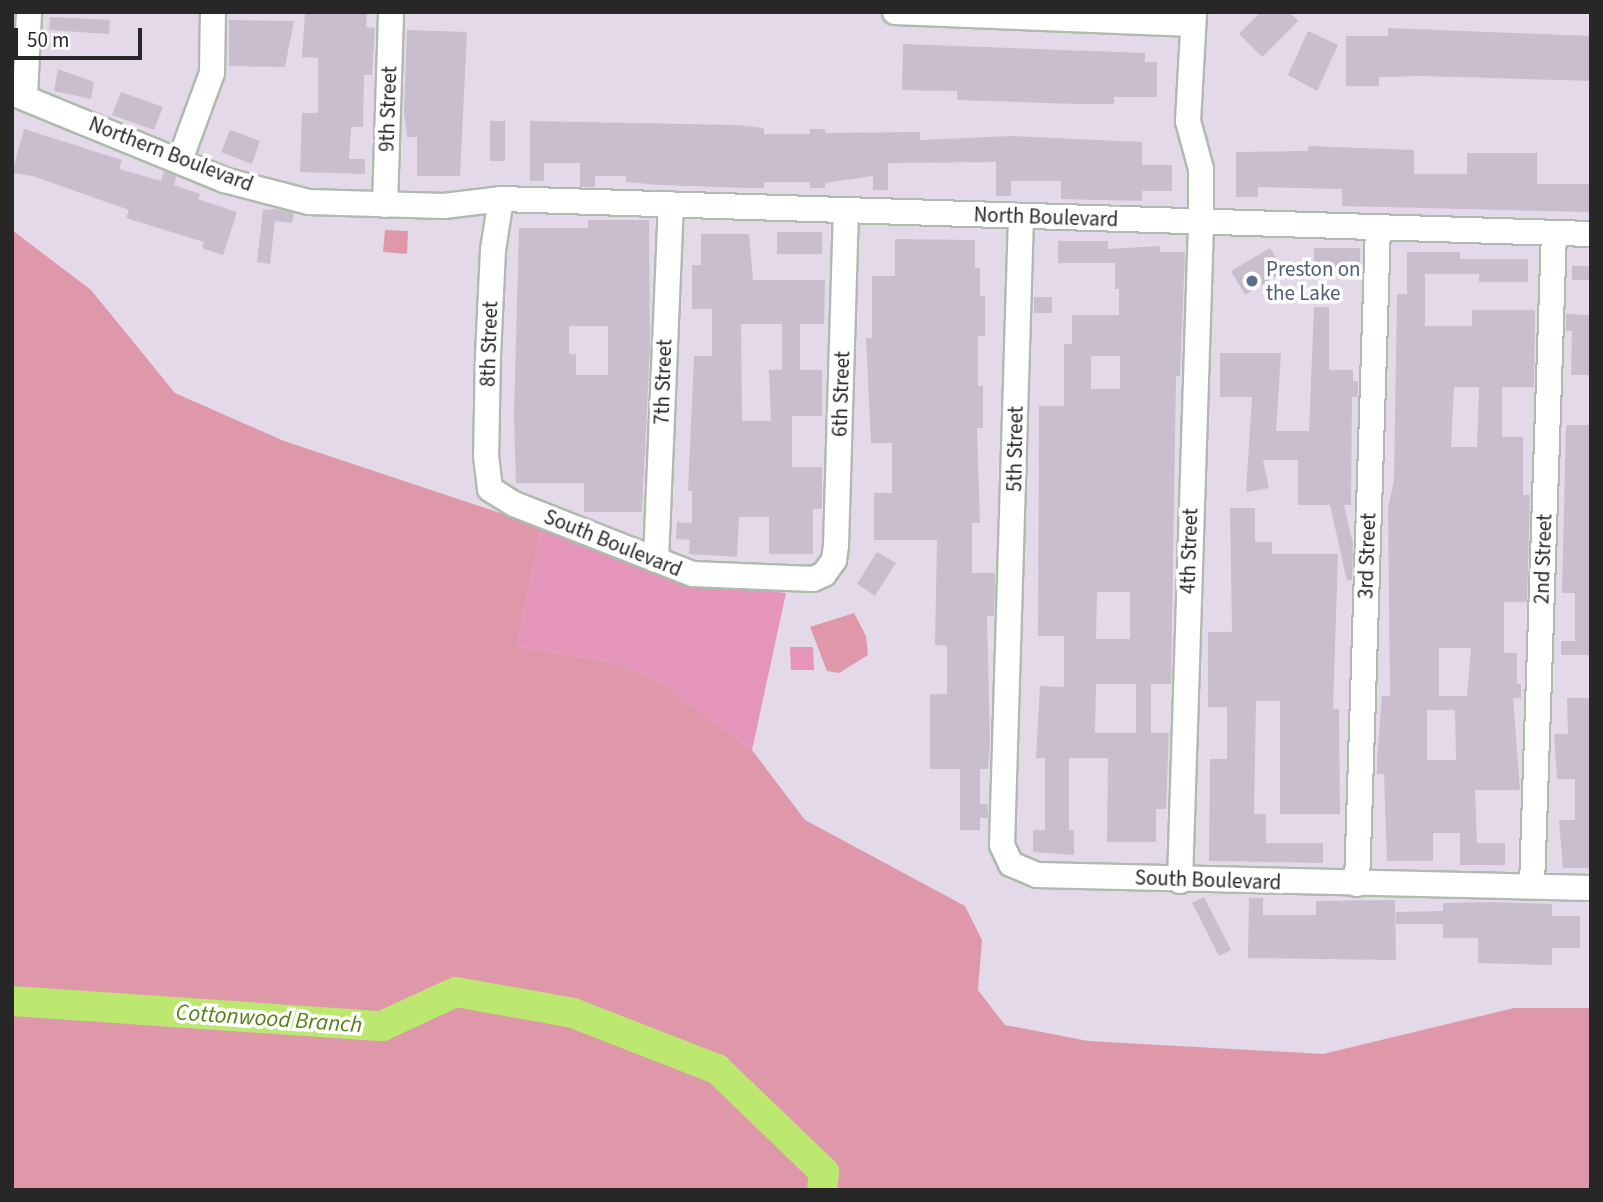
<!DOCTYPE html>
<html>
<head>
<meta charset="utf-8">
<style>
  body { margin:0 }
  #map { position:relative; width:1603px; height:1202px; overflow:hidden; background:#e4d9e9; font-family:"Source Sans 3",sans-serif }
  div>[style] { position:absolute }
  .green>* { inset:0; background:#de98a9 }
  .pitch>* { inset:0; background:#e594ba }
  .river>* { height:30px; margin:-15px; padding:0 15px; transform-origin:15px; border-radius:15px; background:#bce870 }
  .building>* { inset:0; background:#c8becc }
  .roads { filter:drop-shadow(2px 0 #aebbad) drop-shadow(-2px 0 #aebbad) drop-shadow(0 2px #aebbad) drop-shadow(0 -2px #aebbad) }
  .minor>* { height:24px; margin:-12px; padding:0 12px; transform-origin:12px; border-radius:12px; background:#fff }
  .dots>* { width:19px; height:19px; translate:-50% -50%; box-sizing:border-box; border:4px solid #fff; border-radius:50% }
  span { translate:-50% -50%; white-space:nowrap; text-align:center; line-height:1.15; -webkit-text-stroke:7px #fff; paint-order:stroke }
  .street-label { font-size:21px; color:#272727 }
  .service-label { font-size:21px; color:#4e5e75 }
  .left { translate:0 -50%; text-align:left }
  .water-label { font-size:23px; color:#518213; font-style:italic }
  .frame { position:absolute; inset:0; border:14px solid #272727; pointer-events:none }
  .scale { position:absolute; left:14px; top:28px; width:128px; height:32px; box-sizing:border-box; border:4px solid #272727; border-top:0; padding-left:9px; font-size:21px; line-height:24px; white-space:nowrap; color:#272727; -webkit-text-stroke:5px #fff; paint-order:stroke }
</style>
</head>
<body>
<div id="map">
  <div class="green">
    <i style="clip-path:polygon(12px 230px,91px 290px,175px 393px,284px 441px,542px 527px,517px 646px,617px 663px,663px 684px,752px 750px,805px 820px,965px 906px,982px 940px,978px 990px,1005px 1025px,1088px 1041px,1323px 1054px,1514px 1008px,1591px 1008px,1591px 1190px,12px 1190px)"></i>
    <i style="clip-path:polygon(385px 230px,408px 231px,407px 254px,383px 252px)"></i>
    <i style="clip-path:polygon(854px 613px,866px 636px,868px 655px,839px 673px,827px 671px,810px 627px)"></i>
  </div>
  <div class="pitch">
    <i style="clip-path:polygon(542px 527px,717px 585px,786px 593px,752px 750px,663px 684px,617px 663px,517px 646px)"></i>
    <i style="clip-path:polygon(790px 647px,813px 647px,814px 670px,791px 670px)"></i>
  </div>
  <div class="river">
    <i style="left:12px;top:1001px;width:371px;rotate:3.9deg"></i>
    <i style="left:382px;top:1026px;width:81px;rotate:-24.7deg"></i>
    <i style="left:456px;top:992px;width:119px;rotate:10.2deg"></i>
    <i style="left:573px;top:1013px;width:155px;rotate:21.3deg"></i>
    <i style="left:717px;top:1069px;width:149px;rotate:43.9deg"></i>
    <i style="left:824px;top:1172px;width:18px;rotate:96deg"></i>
  </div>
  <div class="building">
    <i style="clip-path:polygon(305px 12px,367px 14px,366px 27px,375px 28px,372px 75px,364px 75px,363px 127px,351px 127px,349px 159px,365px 159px,365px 174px,300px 172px,302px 113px,318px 113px,318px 58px,302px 57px)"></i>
    <i style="clip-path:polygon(1261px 12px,1289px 12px,1298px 21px,1262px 57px,1239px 34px)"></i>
    <i style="clip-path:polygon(50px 17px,110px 20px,109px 34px,49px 30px)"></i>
    <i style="clip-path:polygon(229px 20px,294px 21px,285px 67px,229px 66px)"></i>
    <i style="clip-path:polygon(1388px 28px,1591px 36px,1591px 81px,1421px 76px,1379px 77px,1379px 86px,1346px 86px,1346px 36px,1388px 36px)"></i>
    <i style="clip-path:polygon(407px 30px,467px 32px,460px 176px,417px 176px,417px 137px,407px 137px,404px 112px)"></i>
    <i style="clip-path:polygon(1308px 31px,1338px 45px,1317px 91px,1288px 75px)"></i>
    <i style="clip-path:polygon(903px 44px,1145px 53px,1145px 62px,1157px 62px,1157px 97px,1114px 97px,1114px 104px,1078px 104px,957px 100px,957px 91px,902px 90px)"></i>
    <i style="clip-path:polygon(58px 69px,94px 82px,91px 99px,54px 91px)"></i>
    <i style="clip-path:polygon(121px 92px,163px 107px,154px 130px,112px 115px)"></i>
    <i style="clip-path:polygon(490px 121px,505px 121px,505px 161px,490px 161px)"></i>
    <i style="clip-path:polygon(530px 121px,735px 125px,764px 128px,764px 134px,810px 134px,810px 129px,825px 129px,825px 133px,920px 132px,920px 140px,1011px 136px,1142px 142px,1142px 165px,1172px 165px,1172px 191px,1142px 191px,1142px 201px,1061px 199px,1061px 181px,1011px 181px,1011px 196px,996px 196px,996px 162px,888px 163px,888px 190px,873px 190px,873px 176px,825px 183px,825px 188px,810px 188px,810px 182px,764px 182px,764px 188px,750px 188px,658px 185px,626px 182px,626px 176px,595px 176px,595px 187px,580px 187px,580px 163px,544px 163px,544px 181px,530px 181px)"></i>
    <i style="clip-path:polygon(24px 129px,122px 160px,119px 169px,161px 181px,164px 171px,176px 176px,174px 185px,200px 194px,198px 199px,237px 212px,223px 255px,202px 248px,204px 242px,126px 218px,129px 210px,33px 176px,12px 173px)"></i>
    <i style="clip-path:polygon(230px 130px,260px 141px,252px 164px,221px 152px)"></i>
    <i style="clip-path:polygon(1308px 146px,1414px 150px,1414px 174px,1467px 174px,1467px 153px,1537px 153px,1537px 184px,1591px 184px,1591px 212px,1342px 206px,1342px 189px,1258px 187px,1258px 197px,1236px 197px,1236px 152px,1308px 151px)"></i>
    <i style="clip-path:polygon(276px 209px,294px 213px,292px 223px,275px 221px,270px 264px,257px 262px,263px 210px)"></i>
    <i style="clip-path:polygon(evenodd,588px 220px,649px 220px,650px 346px,642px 512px,584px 512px,584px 483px,516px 483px,514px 415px,519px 228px,588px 228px,588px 220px,569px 326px,608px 326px,608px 375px,576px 375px,576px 354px,569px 354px,569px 326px)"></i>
    <i style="clip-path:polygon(777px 232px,822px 232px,822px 254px,777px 254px)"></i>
    <i style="clip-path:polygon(evenodd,701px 234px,749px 234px,753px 280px,825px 280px,824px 324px,800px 324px,800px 370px,822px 370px,822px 416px,792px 416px,792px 467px,822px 467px,822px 509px,813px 509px,813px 554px,769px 554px,769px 517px,739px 517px,737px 557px,689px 554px,690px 540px,676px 539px,677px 522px,692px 523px,692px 491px,688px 491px,694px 356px,712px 356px,712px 309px,692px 309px,692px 265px,701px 265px,701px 234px,741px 324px,782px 324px,782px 370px,769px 370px,771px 421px,742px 421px,741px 324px)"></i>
    <i style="clip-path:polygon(895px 239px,975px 240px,975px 268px,980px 268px,980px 296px,985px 296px,985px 336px,978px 336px,978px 386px,983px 386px,983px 428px,977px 428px,980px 523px,972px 523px,972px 573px,995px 573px,994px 616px,987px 616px,990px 740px,988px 769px,980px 769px,980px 804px,988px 804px,988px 818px,980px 818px,980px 830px,960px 830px,960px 769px,930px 769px,930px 694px,947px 694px,947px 646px,935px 645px,937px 540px,874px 540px,874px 493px,892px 493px,892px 443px,871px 443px,866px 338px,872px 338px,872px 276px,895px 276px)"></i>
    <i style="clip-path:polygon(evenodd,1058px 241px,1108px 241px,1108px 249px,1160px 246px,1160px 252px,1185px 252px,1180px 376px,1176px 376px,1171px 684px,1151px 684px,1151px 733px,1169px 733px,1166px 809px,1156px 809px,1156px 842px,1107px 842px,1108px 758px,1069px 758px,1069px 830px,1074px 830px,1074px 855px,1033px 852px,1033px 830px,1045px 830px,1045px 758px,1036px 758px,1040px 686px,1064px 687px,1064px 636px,1038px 636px,1039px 406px,1064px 406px,1064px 344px,1072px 344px,1072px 315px,1119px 315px,1119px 289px,1115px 289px,1115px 263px,1058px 263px,1058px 241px,1091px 356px,1120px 356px,1120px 389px,1091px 389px,1091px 356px,1058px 241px,1097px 592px,1130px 592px,1130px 639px,1096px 639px,1097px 592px,1058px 241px,1096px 684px,1136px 684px,1136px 733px,1095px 733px,1096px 684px)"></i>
    <i style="clip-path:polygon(1270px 248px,1284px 271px,1245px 295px,1231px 271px)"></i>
    <i style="clip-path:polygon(1314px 248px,1360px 248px,1360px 272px,1314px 272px)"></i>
    <i style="clip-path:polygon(evenodd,1407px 252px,1460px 252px,1460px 259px,1528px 259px,1528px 282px,1479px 282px,1479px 274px,1425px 274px,1425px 326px,1472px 326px,1472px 310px,1535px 310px,1534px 387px,1502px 387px,1502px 437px,1523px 437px,1523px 495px,1530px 495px,1527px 602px,1504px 602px,1504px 653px,1517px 653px,1517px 684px,1521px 684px,1521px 698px,1513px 698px,1520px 790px,1475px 790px,1477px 843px,1505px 843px,1505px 865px,1460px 865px,1460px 833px,1433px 833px,1433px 861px,1387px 861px,1384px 774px,1377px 774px,1377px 760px,1382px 696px,1390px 696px,1388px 508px,1394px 481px,1397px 294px,1407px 294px,1407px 252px,1454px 387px,1479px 387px,1477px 447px,1451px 447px,1454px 387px,1407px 252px,1439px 648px,1471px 648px,1467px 696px,1439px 696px,1439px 648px,1407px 252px,1427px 710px,1455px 710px,1456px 760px,1427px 760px,1427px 710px)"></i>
    <i style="clip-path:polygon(1572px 266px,1591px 266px,1591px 280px,1572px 280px)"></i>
    <i style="clip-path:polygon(1034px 297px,1052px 297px,1052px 313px,1034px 313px)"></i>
    <i style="clip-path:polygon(1314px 307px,1329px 307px,1329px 370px,1353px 370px,1353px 381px,1358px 381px,1358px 397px,1352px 397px,1351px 505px,1344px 505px,1353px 544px,1352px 580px,1347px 581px,1330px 505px,1298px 505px,1298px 460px,1263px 460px,1269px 488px,1246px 492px,1252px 397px,1220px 397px,1220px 353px,1281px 353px,1276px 431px,1309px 431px)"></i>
    <i style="clip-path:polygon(1566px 314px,1591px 315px,1591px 375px,1571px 375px,1572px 331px,1566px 331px)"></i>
    <i style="clip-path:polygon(1566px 425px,1591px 425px,1591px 655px,1561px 655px,1561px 641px,1575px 641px,1575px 593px,1562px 593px)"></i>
    <i style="clip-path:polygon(1230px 508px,1255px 508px,1255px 542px,1272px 542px,1272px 554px,1338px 554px,1333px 709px,1339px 709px,1340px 814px,1280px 814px,1280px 701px,1256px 701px,1254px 814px,1266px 814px,1266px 843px,1323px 843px,1323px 863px,1209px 861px,1210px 759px,1227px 759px,1227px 707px,1208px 707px,1208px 632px,1232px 632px)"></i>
    <i style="clip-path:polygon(877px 552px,896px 563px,875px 596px,857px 584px)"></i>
    <i style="clip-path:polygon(1567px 698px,1591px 698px,1591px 868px,1563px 868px,1559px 820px,1575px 820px,1575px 779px,1557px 779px,1554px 734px,1568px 734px)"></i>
    <i style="clip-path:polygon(1204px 897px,1231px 950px,1219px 956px,1192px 903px)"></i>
    <i style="clip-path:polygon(1249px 898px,1263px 898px,1263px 915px,1316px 915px,1316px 901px,1395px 900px,1396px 960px,1248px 958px)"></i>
    <i style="clip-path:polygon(1492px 902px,1552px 904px,1552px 916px,1580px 916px,1580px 948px,1552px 948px,1552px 965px,1478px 963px,1478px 938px,1443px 938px,1443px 924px,1396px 924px,1396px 912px,1443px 911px,1443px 903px)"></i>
  </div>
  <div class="roads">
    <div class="minor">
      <i style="left:895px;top:12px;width:298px;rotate:2.3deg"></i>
      <i style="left:12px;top:93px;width:229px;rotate:22.3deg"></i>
      <i style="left:224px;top:180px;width:88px;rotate:14.5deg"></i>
      <i style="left:309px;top:202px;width:135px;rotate:1.7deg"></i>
      <i style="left:444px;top:206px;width:57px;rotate:-7deg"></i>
      <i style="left:501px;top:199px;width:1091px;rotate:1.84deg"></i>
      <i style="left:25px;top:95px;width:83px;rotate:-87.2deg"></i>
      <i style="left:180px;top:160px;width:93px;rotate:-69.8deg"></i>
      <i style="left:212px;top:73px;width:61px;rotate:-89.1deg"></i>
      <i style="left:501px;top:199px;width:52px;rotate:98.9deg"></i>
      <i style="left:493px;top:250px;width:105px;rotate:92.7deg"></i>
      <i style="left:488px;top:355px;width:101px;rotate:91.1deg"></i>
      <i style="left:486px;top:456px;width:33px;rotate:83deg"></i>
      <i style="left:490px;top:489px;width:28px;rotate:32deg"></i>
      <i style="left:514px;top:504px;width:192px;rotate:21.4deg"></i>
      <i style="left:693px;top:574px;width:120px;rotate:2.4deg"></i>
      <i style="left:813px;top:579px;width:12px;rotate:-24deg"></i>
      <i style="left:824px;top:574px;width:17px;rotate:-54deg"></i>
      <i style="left:834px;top:560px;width:15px;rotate:-82deg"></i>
      <i style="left:836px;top:545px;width:335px;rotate:-88.3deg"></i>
      <i style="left:385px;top:205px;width:193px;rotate:-88.2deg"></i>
      <i style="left:1021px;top:216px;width:629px;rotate:91.73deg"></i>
      <i style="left:1002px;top:845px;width:21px;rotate:65deg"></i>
      <i style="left:1011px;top:864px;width:28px;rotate:23deg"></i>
      <i style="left:1037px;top:875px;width:554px;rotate:1.34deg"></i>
      <i style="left:656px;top:560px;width:356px;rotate:-87.6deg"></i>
      <i style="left:1180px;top:881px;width:659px;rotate:-88.17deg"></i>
      <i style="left:1201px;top:222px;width:53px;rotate:-90deg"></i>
      <i style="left:1201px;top:169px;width:50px;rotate:-105.2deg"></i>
      <i style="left:1188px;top:121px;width:109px;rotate:-86.8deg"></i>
      <i style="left:1357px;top:884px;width:657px;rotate:-88.17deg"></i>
      <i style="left:1532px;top:885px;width:652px;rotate:-88.07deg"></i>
    </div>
  </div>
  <div class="dots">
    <i style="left:1252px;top:281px;background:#5c6f8a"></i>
  </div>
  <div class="street-label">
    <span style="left:388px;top:109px;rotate:-88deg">9th Street</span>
    <span style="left:171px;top:154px;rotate:21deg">Northern Boulevard</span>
    <span style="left:1046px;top:217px;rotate:2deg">North Boulevard</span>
    <span style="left:489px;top:344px;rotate:-88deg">8th Street</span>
    <span style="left:663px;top:382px;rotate:-88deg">7th Street</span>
    <span style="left:841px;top:394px;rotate:-88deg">6th Street</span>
    <span style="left:1015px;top:449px;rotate:-89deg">5th Street</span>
    <span style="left:613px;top:543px;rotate:22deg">South Boulevard</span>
    <span style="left:1189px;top:551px;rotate:-88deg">4th Street</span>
    <span style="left:1367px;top:556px;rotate:-88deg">3rd Street</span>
    <span style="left:1543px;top:559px;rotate:-88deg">2nd Street</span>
    <span style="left:1208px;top:880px;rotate:2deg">South Boulevard</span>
  </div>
  <div class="service-label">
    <span class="left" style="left:1266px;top:281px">Preston on<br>the Lake</span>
  </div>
  <div class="water-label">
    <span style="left:269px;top:1019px;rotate:4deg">Cottonwood Branch</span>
  </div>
  <div class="frame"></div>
  <div class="scale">50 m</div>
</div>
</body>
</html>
